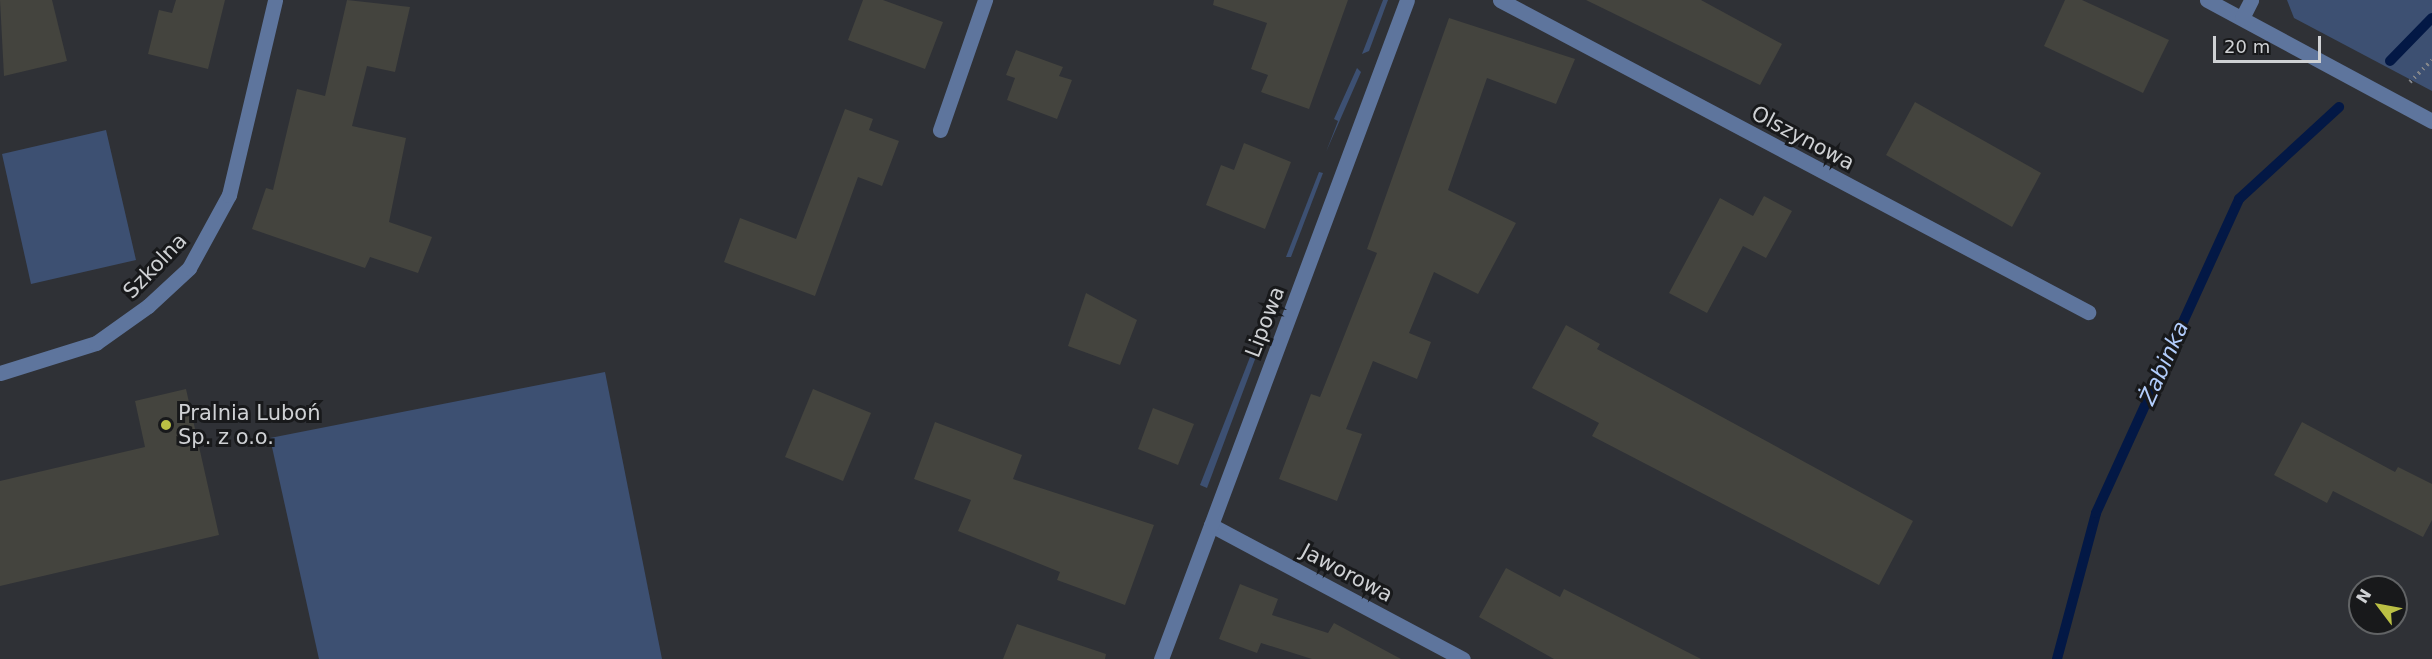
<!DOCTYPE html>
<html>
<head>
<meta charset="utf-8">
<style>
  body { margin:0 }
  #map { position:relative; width:2432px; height:659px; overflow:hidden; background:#2f3136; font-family:"DejaVu Sans",sans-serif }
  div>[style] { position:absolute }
  .green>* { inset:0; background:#3d5072 }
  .stream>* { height:10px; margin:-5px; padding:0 5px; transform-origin:5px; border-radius:5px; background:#031845 }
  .building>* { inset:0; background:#44443e }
  .path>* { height:4px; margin-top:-2px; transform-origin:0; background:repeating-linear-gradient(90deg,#838589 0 1.5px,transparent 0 6px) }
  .minor>* { height:15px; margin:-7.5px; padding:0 7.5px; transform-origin:7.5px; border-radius:7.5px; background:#5e759d }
  .dots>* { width:16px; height:16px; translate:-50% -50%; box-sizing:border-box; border:3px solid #18191b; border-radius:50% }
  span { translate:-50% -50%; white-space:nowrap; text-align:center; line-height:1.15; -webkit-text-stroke:6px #18191b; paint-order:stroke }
  .street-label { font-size:21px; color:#cfd1d4 }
  .poi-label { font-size:21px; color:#cfd1d4 }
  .left { translate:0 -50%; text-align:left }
  .water-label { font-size:22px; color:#b2cdfc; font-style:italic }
  .north { position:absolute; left:2348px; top:575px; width:60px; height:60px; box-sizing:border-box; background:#18191b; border:2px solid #616365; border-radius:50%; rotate:302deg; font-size:16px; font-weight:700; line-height:24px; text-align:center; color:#cfd1d4 }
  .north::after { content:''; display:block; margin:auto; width:21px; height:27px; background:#bbc044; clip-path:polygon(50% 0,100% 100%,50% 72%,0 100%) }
  .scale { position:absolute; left:2213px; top:36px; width:108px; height:27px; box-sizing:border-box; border:3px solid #cfd1d4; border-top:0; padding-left:8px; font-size:18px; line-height:21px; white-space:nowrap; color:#cfd1d4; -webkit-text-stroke:4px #18191b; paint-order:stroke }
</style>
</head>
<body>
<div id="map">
  <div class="green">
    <i style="clip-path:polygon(1383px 0,1388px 0,1369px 51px,1362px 54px)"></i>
    <i style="clip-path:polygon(2287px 0,2432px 0,2432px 91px,2294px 18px)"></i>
    <i style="clip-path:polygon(1357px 68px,1361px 72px,1326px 152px,1338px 121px,1334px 119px)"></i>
    <i style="clip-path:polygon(106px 130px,136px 260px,31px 284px,2px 154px)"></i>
    <i style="clip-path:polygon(1319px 172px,1323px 173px,1291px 257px,1286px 257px)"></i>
    <i style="clip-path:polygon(1252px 352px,1257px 354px,1207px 488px,1200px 485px)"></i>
    <i style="clip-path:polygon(605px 372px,662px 659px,319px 659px,270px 438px)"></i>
  </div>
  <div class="stream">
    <i style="left:2390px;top:61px;width:60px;rotate:-45.7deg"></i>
    <i style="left:2057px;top:659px;width:151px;rotate:-75deg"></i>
    <i style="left:2096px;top:513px;width:345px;rotate:-65.5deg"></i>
    <i style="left:2239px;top:199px;width:136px;rotate:-42.6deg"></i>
  </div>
  <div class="building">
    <i style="clip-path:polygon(0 0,52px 0,67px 61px,4px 76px)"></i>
    <i style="clip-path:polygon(176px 0,225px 0,208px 69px,148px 54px,159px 10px,172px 13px)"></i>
    <i style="clip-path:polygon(347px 0,410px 7px,395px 72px,367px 66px,352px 126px,406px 138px,389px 222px,432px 237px,418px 273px,370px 257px,365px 268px,252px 229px,266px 188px,273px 190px,297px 89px,325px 96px)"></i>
    <i style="clip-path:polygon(863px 0,883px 0,943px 22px,925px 69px,848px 40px)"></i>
    <i style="clip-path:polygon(1214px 0,1348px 0,1309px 109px,1261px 92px,1268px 75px,1251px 69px,1267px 23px,1213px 5px)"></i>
    <i style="clip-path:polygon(1586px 0,1701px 0,1782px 44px,1760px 85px)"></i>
    <i style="clip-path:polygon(2065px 0,2082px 0,2169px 40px,2143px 93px,2044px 46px)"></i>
    <i style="clip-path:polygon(1449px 18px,1575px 59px,1556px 104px,1487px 78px,1448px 190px,1516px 223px,1478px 294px,1434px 272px,1409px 333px,1431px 342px,1417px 379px,1373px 361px,1346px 429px,1362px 434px,1337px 501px,1279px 479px,1311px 394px,1320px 397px,1377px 253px,1367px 249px)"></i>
    <i style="clip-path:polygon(1016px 50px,1063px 67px,1059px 76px,1072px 80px,1057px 119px,1007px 100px,1015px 78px,1006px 75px)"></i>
    <i style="clip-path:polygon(1915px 102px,2041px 173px,2012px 227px,1886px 155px)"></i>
    <i style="clip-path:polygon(845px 109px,873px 119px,869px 130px,899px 141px,882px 186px,858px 177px,815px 296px,724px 262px,740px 218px,796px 239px)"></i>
    <i style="clip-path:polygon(1244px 143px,1291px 162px,1265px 229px,1206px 205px,1221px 165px,1234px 170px)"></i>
    <i style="clip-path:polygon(1764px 196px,1792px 211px,1766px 258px,1743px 246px,1707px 313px,1669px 293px,1720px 198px,1753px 216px)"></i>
    <i style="clip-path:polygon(1086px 293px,1137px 320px,1120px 365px,1068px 346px)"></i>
    <i style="clip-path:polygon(1566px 325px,1600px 344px,1597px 349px,1913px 521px,1879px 585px,1592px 436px,1599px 423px,1532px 388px)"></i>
    <i style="clip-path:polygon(186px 389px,219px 535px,0 586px,0 481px,145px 447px,135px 401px)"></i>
    <i style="clip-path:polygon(813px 389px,871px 413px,843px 481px,785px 457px)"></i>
    <i style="clip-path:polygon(1153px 408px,1194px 424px,1178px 465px,1138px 449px)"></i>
    <i style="clip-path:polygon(935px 422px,1022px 455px,1013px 479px,1154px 525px,1125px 605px,1057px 580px,1060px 572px,958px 531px,971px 500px,914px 479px)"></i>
    <i style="clip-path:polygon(2302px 422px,2395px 472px,2398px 467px,2432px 484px,2432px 520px,2423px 537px,2333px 491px,2327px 503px,2274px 475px)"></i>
    <i style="clip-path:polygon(1506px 568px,1560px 597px,1564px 589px,1701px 659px,1554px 659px,1479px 617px)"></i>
    <i style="clip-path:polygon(1240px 584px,1278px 599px,1272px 615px,1328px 633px,1334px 623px,1401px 659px,1312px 659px,1261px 643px,1257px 653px,1219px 639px)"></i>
    <i style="clip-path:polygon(1017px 624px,1106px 654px,1105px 659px,1003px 659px)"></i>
  </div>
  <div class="path">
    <i style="left:2410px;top:82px;width:31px;rotate:-45deg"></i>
  </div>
  <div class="minor">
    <i style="left:1500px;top:0;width:666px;rotate:27.95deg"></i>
    <i style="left:2207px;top:0;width:255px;rotate:28.3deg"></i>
    <i style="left:2242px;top:18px;width:20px;rotate:-63deg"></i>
    <i style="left:940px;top:130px;width:138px;rotate:-70.9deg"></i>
    <i style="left:0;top:373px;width:101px;rotate:-17.4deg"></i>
    <i style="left:96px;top:343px;width:64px;rotate:-35.4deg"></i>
    <i style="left:148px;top:306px;width:56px;rotate:-42.8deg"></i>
    <i style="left:189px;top:268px;width:83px;rotate:-61.3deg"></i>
    <i style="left:229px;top:195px;width:200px;rotate:-76.7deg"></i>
    <i style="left:1211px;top:525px;width:285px;rotate:28deg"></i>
    <i style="left:1161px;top:659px;width:703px;rotate:-69.53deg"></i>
  </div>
  <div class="dots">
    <i style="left:166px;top:425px;background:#bbc044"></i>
  </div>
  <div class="street-label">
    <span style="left:1803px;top:138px;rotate:28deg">Olszynowa</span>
    <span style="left:155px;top:266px;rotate:-46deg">Szkolna</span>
    <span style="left:1265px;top:322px;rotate:-69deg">Lipowa</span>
    <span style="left:1347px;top:573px;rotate:28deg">Jaworowa</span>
  </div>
  <div class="poi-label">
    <span class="left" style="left:178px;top:425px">Pralnia Luboń<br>Sp. z o.o.</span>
  </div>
  <div class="water-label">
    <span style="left:2164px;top:363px;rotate:-66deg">Żabinka</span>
  </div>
  <div class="north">N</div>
  <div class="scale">20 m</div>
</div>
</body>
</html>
